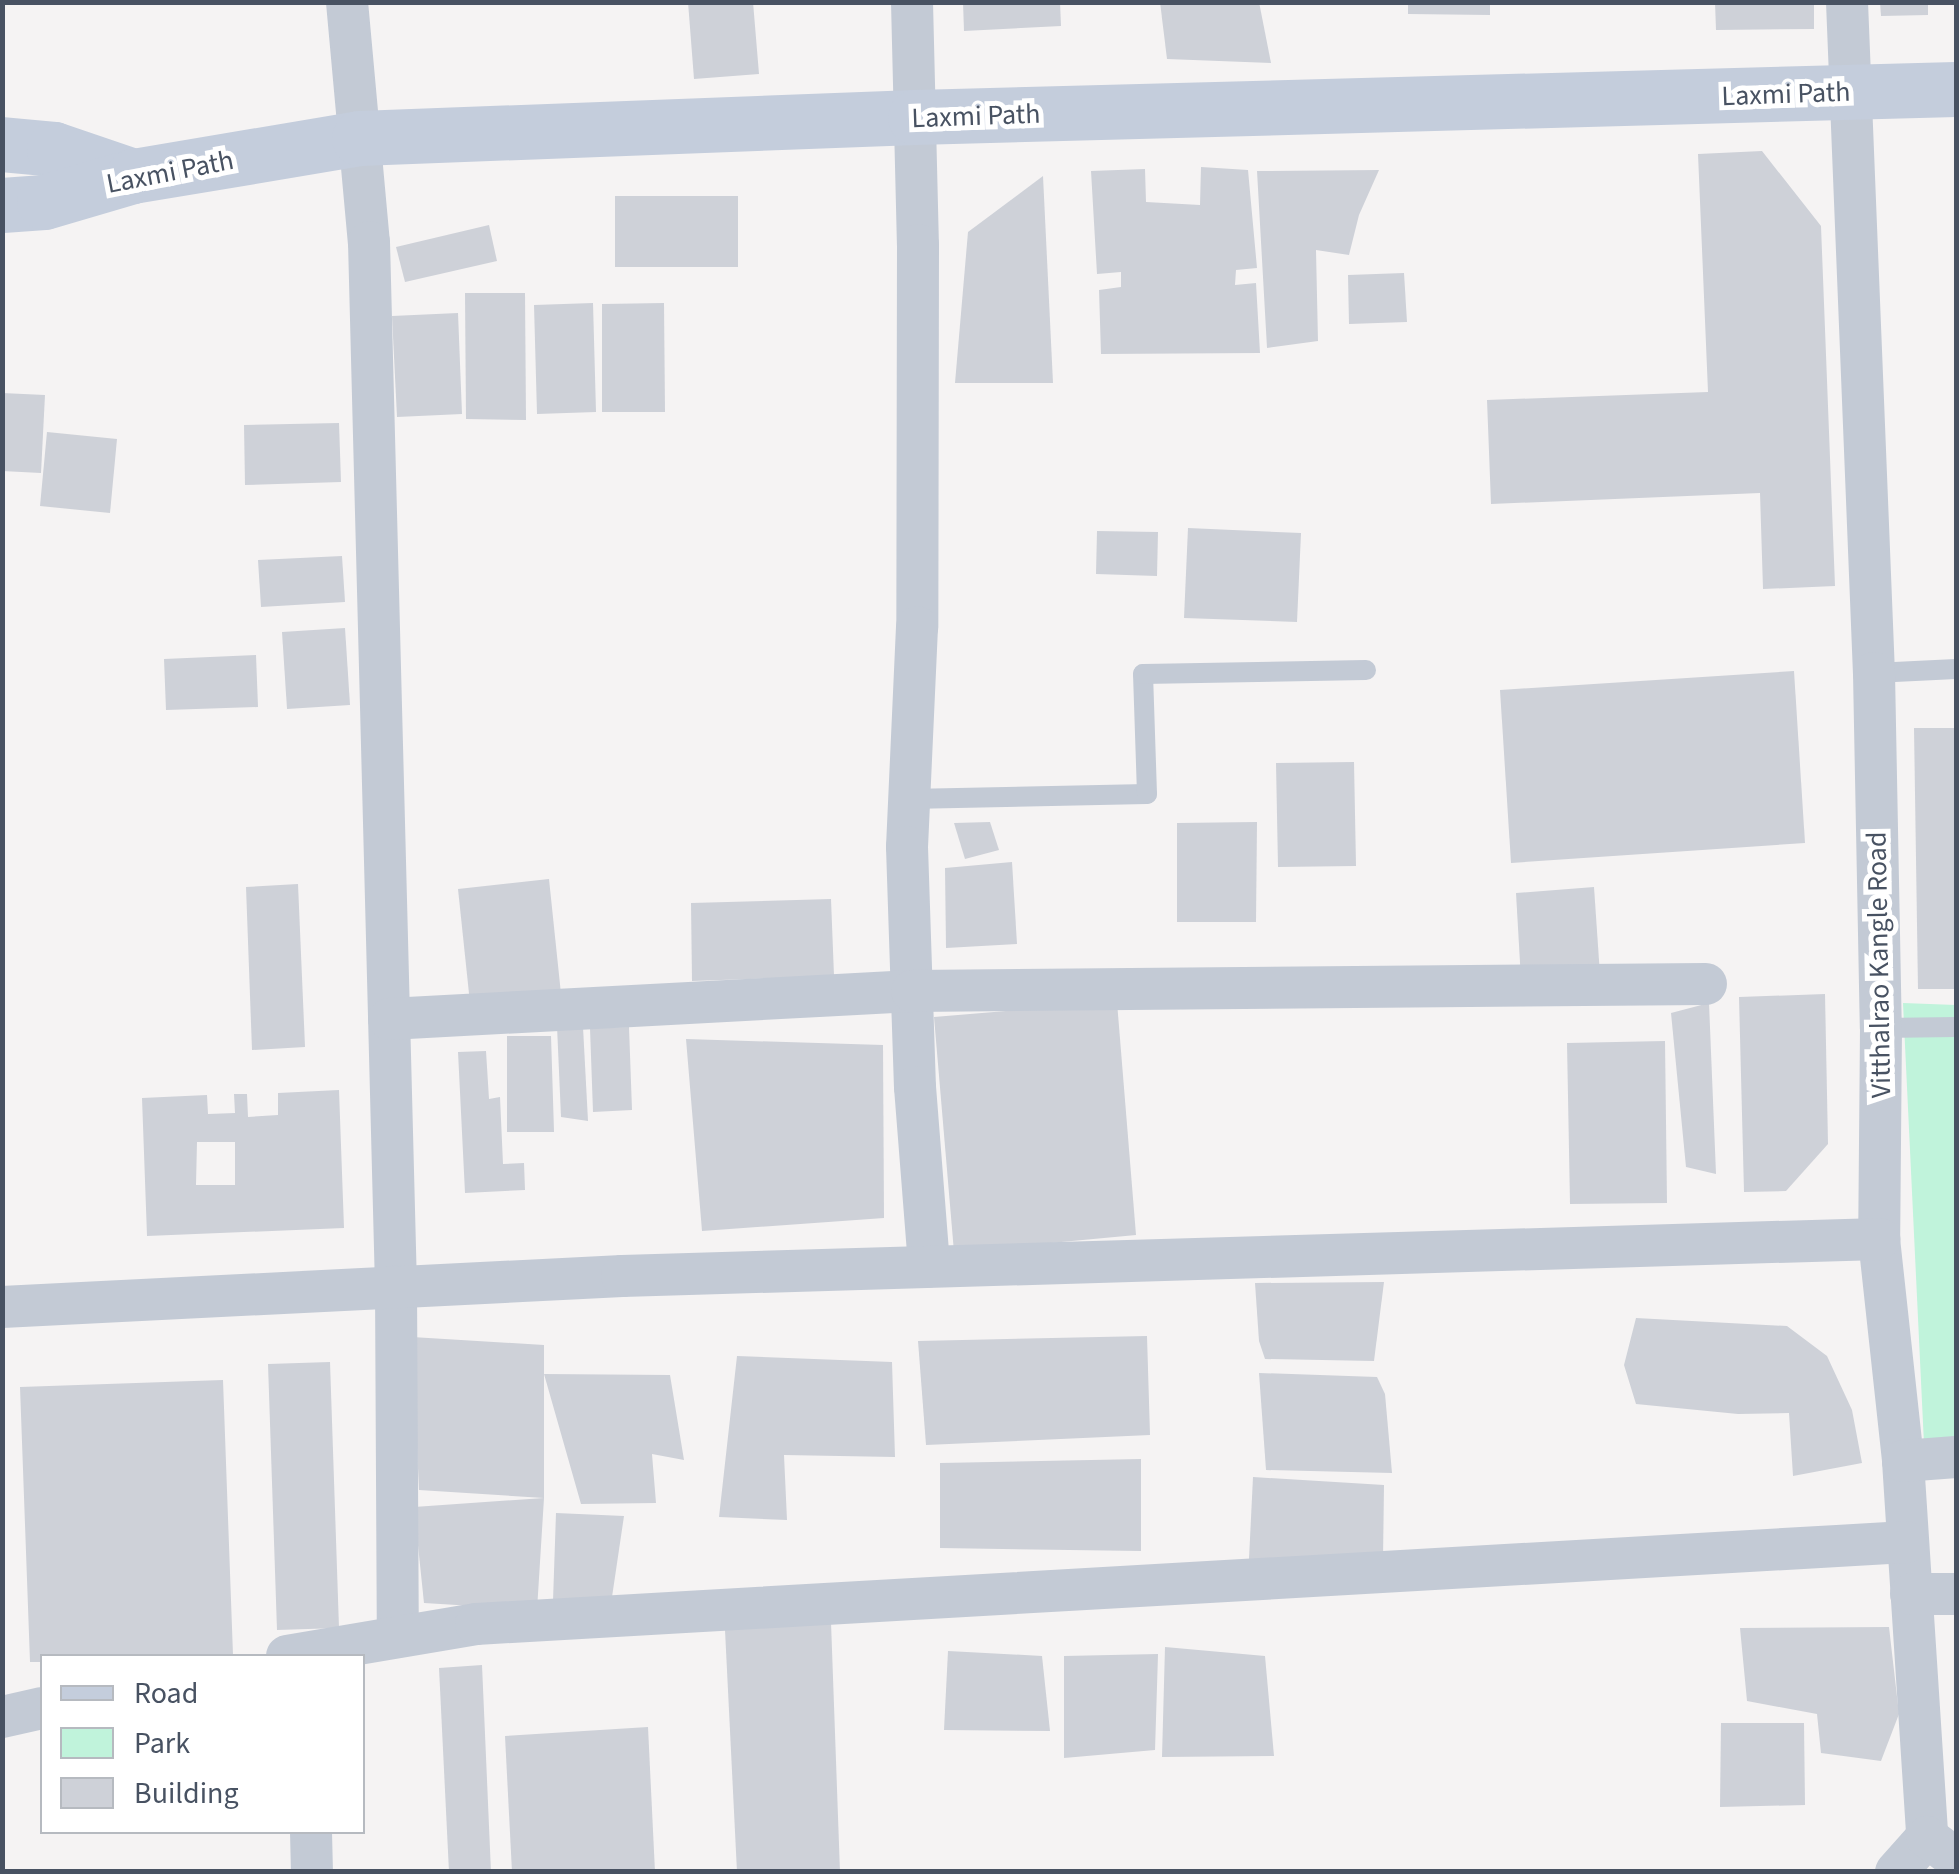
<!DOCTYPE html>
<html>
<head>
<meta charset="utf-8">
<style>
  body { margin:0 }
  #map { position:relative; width:1959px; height:1874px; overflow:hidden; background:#f5f3f3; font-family:"Source Sans 3",sans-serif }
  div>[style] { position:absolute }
  .green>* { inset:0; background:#c0f3db }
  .building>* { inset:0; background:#ced1d8 }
  .lane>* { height:20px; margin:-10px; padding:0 10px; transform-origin:10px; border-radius:10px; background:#c3cad5 }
  .street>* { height:42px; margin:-21px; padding:0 21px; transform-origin:21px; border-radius:21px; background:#c3cad5 }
  .secondary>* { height:55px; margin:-27.5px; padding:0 27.5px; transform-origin:27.5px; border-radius:27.5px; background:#c4cddc }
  span { translate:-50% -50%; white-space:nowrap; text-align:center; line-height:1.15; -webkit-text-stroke:10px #fff; paint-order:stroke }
  .street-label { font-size:28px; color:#485262 }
  .frame { position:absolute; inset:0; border:5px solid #485262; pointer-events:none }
  .legend { position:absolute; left:40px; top:1654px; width:325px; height:180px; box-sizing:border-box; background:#fff; border:2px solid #b6bac0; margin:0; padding:12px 18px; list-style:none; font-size:30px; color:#485262 }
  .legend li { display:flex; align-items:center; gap:20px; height:50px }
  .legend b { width:50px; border:2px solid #b6bac0 }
</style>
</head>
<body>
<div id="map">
  <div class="green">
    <i style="clip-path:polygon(1903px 1003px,1956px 1005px,1956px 1442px,1924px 1444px)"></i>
  </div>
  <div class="building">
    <i style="clip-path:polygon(688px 2px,753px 2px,759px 74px,694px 79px)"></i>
    <i style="clip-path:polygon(963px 2px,1060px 2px,1061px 26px,964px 31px)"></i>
    <i style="clip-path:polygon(1160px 2px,1259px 2px,1271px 63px,1167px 59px)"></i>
    <i style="clip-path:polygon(1408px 2px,1490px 2px,1490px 15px,1408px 14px)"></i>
    <i style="clip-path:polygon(1715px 2px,1814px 2px,1814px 29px,1716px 30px)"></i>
    <i style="clip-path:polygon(1880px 2px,1928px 2px,1928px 15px,1881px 16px)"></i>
    <i style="clip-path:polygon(1762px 151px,1821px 226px,1835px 586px,1763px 589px,1760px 493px,1491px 504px,1487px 400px,1708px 392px,1698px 154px)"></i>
    <i style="clip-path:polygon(1201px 167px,1248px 170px,1257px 268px,1236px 270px,1235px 285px,1256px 283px,1260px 353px,1101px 354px,1099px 290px,1121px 287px,1121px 272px,1097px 274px,1091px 171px,1145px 169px,1146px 202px,1200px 205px)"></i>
    <i style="clip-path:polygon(1379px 170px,1359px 215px,1349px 255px,1316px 250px,1318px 341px,1267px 348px,1257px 171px)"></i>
    <i style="clip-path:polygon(1043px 176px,1053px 383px,955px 383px,968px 232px)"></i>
    <i style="clip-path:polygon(615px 196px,738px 196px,738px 267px,615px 267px)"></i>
    <i style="clip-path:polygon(489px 225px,497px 261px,405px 282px,396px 247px)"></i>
    <i style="clip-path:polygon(1404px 273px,1407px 322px,1349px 324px,1348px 275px)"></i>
    <i style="clip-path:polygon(465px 293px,525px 293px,526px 420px,466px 419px)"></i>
    <i style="clip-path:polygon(593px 303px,596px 412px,537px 414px,534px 305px)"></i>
    <i style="clip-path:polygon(664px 303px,665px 412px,602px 412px,602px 304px)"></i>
    <i style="clip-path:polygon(458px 313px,462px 414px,397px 417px,392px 316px)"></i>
    <i style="clip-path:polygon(2px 393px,45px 395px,41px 473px,2px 471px)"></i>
    <i style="clip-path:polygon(339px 423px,341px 482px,245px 485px,244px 425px)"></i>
    <i style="clip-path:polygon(47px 432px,117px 439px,110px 513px,40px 506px)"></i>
    <i style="clip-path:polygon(1188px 528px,1301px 533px,1297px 622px,1184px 618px)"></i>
    <i style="clip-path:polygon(1097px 531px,1158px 532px,1157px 576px,1096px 574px)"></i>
    <i style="clip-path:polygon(342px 556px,345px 602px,261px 607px,258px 560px)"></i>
    <i style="clip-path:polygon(345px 628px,350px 705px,287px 709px,282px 632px)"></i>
    <i style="clip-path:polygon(256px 655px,258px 707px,166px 710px,164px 659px)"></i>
    <i style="clip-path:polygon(1794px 671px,1805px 843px,1511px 863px,1500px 690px)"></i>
    <i style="clip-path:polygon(1914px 728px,1956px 728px,1956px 989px,1918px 989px)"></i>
    <i style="clip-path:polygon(1354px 762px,1356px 866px,1278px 867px,1276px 763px)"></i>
    <i style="clip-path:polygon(990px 822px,999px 850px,965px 859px,954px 823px)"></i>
    <i style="clip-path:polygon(1257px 822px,1256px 922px,1177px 922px,1177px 823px)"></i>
    <i style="clip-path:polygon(1012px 862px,1017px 944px,946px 948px,945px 868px)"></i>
    <i style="clip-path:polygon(549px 879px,561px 994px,470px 1003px,458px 889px)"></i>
    <i style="clip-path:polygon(298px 884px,305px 1047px,252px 1050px,246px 887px)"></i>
    <i style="clip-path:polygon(1594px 887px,1600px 975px,1521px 980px,1516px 893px)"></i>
    <i style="clip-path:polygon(831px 899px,834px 976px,692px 981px,691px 903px)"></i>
    <i style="clip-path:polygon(1825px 994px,1828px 1144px,1786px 1191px,1744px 1192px,1739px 997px)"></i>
    <i style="clip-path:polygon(1117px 1002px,1136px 1235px,954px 1252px,934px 1017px)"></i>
    <i style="clip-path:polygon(1709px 1003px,1716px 1174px,1686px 1167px,1671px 1013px)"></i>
    <i style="clip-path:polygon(557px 1026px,583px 1027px,588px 1121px,561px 1117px)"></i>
    <i style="clip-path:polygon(629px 1027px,632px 1110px,593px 1112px,590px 1028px)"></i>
    <i style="clip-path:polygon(507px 1036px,551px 1036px,554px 1132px,507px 1132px)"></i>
    <i style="clip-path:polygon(686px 1039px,883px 1045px,884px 1218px,702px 1231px)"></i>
    <i style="clip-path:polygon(1665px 1041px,1667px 1203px,1570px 1204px,1567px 1043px)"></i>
    <i style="clip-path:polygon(486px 1051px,489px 1099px,500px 1097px,503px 1164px,524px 1163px,525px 1190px,465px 1193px,458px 1052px)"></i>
    <i style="clip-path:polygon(evenodd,339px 1090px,344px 1228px,147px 1236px,142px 1098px,207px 1095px,208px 1114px,235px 1113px,234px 1094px,247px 1094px,248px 1117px,278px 1115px,278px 1093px,339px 1090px,197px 1142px,235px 1142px,235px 1185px,196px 1185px,197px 1142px)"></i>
    <i style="clip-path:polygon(1384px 1282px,1374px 1361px,1265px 1359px,1259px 1341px,1255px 1283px)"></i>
    <i style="clip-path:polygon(1636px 1318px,1787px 1326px,1827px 1356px,1852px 1410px,1862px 1463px,1793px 1476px,1789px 1413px,1738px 1414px,1636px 1404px,1624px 1365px)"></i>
    <i style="clip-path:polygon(1147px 1336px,1150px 1435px,926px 1445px,918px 1341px)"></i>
    <i style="clip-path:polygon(412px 1337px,544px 1345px,544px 1374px,670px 1375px,684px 1460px,652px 1454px,656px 1503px,581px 1504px,544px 1374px,544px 1498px,419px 1490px)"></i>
    <i style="clip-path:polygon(737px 1356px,892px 1362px,895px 1457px,784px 1455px,787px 1520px,719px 1517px)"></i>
    <i style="clip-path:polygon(330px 1362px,339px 1628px,277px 1630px,268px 1364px)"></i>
    <i style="clip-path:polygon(1259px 1373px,1377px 1377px,1385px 1394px,1392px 1473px,1266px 1470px)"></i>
    <i style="clip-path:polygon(223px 1380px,233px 1655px,42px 1656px,42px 1662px,30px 1662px,20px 1387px)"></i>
    <i style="clip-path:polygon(1141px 1459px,1141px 1551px,940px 1548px,940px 1463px)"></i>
    <i style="clip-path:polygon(1253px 1477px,1384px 1485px,1383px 1560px,1249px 1559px)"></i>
    <i style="clip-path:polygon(544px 1498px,537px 1610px,424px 1603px,414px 1507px)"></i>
    <i style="clip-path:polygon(556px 1513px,624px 1516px,612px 1597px,553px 1601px)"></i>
    <i style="clip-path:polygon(831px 1622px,840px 1872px,737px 1872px,725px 1630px)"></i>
    <i style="clip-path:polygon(1889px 1627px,1899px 1714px,1881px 1761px,1821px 1753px,1817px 1714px,1747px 1701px,1740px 1628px)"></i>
    <i style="clip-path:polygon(1165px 1647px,1265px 1656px,1274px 1756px,1162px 1757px)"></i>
    <i style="clip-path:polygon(948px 1651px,1042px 1656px,1050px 1731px,944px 1730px)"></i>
    <i style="clip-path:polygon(1158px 1654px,1155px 1750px,1064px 1758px,1064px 1656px)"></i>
    <i style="clip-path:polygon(482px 1665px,491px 1872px,449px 1872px,439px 1668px)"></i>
    <i style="clip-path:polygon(1721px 1723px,1804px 1723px,1805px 1805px,1720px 1807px)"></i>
    <i style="clip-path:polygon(648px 1727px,655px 1872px,512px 1872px,505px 1736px)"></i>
  </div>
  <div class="lane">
    <i style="left:1874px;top:673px;width:82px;rotate:-2.8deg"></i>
    <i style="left:909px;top:799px;width:238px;rotate:-1.2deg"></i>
    <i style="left:1147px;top:794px;width:120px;rotate:-91.9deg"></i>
    <i style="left:1143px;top:674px;width:223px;rotate:-1deg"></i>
    <i style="left:1881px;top:1028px;width:75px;rotate:-0.8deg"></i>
  </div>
  <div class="street">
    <i style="left:347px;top:2px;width:241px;rotate:84.8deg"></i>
    <i style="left:369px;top:242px;width:1044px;rotate:88.52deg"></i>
    <i style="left:396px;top:1286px;width:348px;rotate:89.7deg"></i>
    <i style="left:912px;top:2px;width:243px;rotate:88.6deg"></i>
    <i style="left:918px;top:245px;width:382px;rotate:90.1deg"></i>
    <i style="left:917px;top:627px;width:220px;rotate:92.6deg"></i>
    <i style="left:907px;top:847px;width:240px;rotate:88.1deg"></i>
    <i style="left:915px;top:1087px;width:180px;rotate:85.5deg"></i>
    <i style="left:1847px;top:2px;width:672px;rotate:87.7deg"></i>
    <i style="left:1874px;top:673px;width:355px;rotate:88.9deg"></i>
    <i style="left:1881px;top:1028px;width:211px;rotate:90.5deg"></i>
    <i style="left:1879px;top:1239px;width:223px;rotate:83.8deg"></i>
    <i style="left:1903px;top:1461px;width:377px;rotate:86.3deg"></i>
    <i style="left:389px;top:1019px;width:524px;rotate:-3.06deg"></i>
    <i style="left:912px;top:991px;width:794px;rotate:-0.51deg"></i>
    <i style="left:2px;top:1307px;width:621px;rotate:-2.86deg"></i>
    <i style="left:622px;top:1276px;width:1258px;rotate:-1.69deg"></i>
    <i style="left:1903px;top:1461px;width:53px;rotate:-4.3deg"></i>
    <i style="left:1911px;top:1594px;width:45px"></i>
    <i style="left:287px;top:1656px;width:192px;rotate:-9.6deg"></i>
    <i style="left:476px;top:1624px;width:1432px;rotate:-3.28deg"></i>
    <i style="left:2px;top:1717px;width:41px;rotate:-12.7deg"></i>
    <i style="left:311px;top:1832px;width:40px;rotate:88.6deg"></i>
    <i style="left:1896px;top:1872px;width:47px;rotate:-48.5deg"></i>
    <i style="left:1927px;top:1837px;width:36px;rotate:37deg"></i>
  </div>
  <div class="secondary">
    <i style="left:2px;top:144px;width:52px;rotate:5.5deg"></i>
    <i style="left:54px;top:149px;width:83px;rotate:18.9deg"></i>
    <i style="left:2px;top:205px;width:42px;rotate:-4.1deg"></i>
    <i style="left:44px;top:202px;width:93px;rotate:-16.3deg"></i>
    <i style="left:133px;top:176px;width:229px;rotate:-9.5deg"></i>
    <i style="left:359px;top:138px;width:556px;rotate:-2.16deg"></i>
    <i style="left:915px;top:117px;width:1041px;rotate:-1.54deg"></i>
  </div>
  <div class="street-label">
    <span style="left:1786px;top:94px;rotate:-2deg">Laxmi Path</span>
    <span style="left:976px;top:116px;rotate:-2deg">Laxmi Path</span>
    <span style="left:170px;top:172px;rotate:-11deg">Laxmi Path</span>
    <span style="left:1879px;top:965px;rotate:-91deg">Vitthalrao Kangle Road</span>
  </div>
  <div class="frame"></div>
  <ul class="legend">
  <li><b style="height:12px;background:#c4cddc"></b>Road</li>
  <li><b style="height:28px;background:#c0f3db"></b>Park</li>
  <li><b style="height:28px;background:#ced1d8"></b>Building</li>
  </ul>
</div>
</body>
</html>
